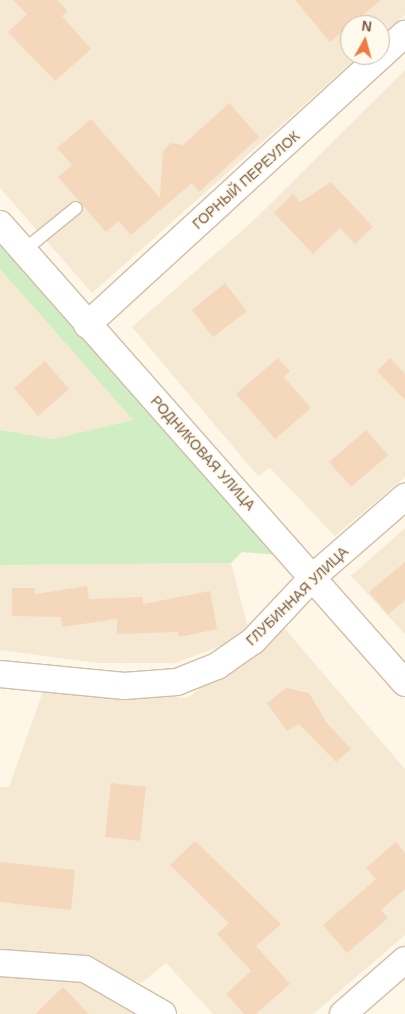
<!DOCTYPE html>
<html>
<head>
<meta charset="utf-8">
<style>
  body { margin:0 }
  #map { position:relative; width:405px; height:1014px; overflow:hidden; background:#fef6e6; font-family:Helvetica,sans-serif }
  div>[style] { position:absolute }
  .residential>* { inset:0; background:#f6e9d3 }
  .green>* { inset:0; background:#d0edc3 }
  .building>* { inset:0; background:#f5d7bb }
  .roads { filter:drop-shadow(1px 0 #d0bfaa) drop-shadow(-1px 0 #d0bfaa) drop-shadow(0 1px #d0bfaa) drop-shadow(0 -1px #d0bfaa) }
  .service>* { height:12px; margin:-6px; padding:0 6px; transform-origin:6px; border-radius:6px; background:#fff }
  .minor>* { height:26px; margin:-13px; padding:0 13px; transform-origin:13px; border-radius:13px; background:#fff }
  span { translate:-50% -50%; white-space:nowrap; text-align:center; line-height:1.15; -webkit-text-stroke:4px #fffaed; paint-order:stroke }
  .street-label { font-size:14px; color:#795e48 }
  .north { position:absolute; left:340px; top:15px; width:50px; height:50px; box-sizing:border-box; background:#fffaed; border:1px solid #c9bcab; border-radius:50%; rotate:7deg; font-size:14px; font-weight:700; line-height:20px; text-align:center; color:#795e48 }
  .north::after { content:''; display:block; margin:auto; width:18px; height:22px; background:#ef7943; clip-path:polygon(50% 0,100% 100%,50% 72%,0 100%) }
</style>
</head>
<body>
<div id="map">
  <div class="residential">
    <i style="clip-path:polygon(0 0,405px 0,405px 15px,380px 37px,380px 25px,350px 25px,350px 55px,360px 55px,92px 293px,0 188px)"></i>
    <i style="clip-path:polygon(405px 70px,405px 477px,335px 536px,270px 468px,258px 476px,132px 327px,254px 220px)"></i>
    <i style="clip-path:polygon(0 269px,133px 420px,53px 439px,0 430px)"></i>
    <i style="clip-path:polygon(405px 528px,405px 634px,351px 576px)"></i>
    <i style="clip-path:polygon(231px 563px,250px 635px,175px 663px,98px 663px,0 650px,0 565px)"></i>
    <i style="clip-path:polygon(280px 623px,405px 769px,405px 935px,313px 1014px,213px 1014px,166px 963px,141px 983px,80px 958px,0 949px,0 787px,9px 787px,45px 686px,187px 698px,257px 647px)"></i>
    <i style="clip-path:polygon(0 970px,77px 975px,150px 1014px,0 1014px)"></i>
  </div>
  <div class="green">
    <i style="clip-path:polygon(0 245px,279px 555px,242px 552px,231px 563px,0 565px,0 430px,53px 439px,133px 420px,0 269px)"></i>
  </div>
  <div class="building">
    <i style="clip-path:polygon(13px 0,57px 0,68px 11px,62px 16px,91px 49px,55px 81px,8px 32px,27px 14px)"></i>
    <i style="clip-path:polygon(295px 0,381px 0,330px 42px)"></i>
    <i style="clip-path:polygon(229px 103px,259px 137px,199px 192px,192px 183px,131px 235px,119px 221px,106px 232px,58px 177px,72px 165px,57px 148px,91px 119px,160px 198px,163px 151px,171px 143px,183px 145px)"></i>
    <i style="clip-path:polygon(331px 182px,373px 227px,355px 244px,340px 228px,313px 254px,274px 213px,293px 194px,300px 202px)"></i>
    <i style="clip-path:polygon(225px 283px,247px 311px,213px 337px,192px 310px)"></i>
    <i style="clip-path:polygon(278px 358px,290px 371px,284px 377px,311px 408px,275px 439px,236px 394px)"></i>
    <i style="clip-path:polygon(390px 358px,405px 374px,405px 400px,377px 371px)"></i>
    <i style="clip-path:polygon(45px 361px,69px 389px,38px 416px,14px 388px)"></i>
    <i style="clip-path:polygon(366px 430px,388px 455px,351px 487px,329px 462px)"></i>
    <i style="clip-path:polygon(405px 562px,405px 600px,388px 615px,369px 592px)"></i>
    <i style="clip-path:polygon(87px 586px,89px 599px,143px 597px,143px 604px,210px 591px,217px 629px,179px 637px,178px 632px,117px 634px,117px 619px,62px 627px,61px 617px,12px 616px,12px 588px,35px 588px,35px 594px)"></i>
    <i style="clip-path:polygon(286px 688px,309px 693px,326px 722px,351px 749px,336px 762px,299px 724px,287px 731px,267px 703px)"></i>
    <i style="clip-path:polygon(111px 783px,146px 787px,140px 841px,105px 837px)"></i>
    <i style="clip-path:polygon(195px 841px,281px 924px,256px 946px,290px 984px,256px 1014px,244px 1014px,226px 994px,251px 971px,217px 934px,229px 923px,170px 865px)"></i>
    <i style="clip-path:polygon(396px 842px,405px 853px,405px 889px,381px 910px,388px 918px,347px 953px,323px 925px,376px 879px,366px 868px)"></i>
    <i style="clip-path:polygon(0 862px,75px 870px,71px 910px,0 902px)"></i>
    <i style="clip-path:polygon(63px 987px,89px 1014px,35px 1014px)"></i>
  </div>
  <div class="roads">
    <div class="service">
      <i style="left:23px;top:251px;width:68px;rotate:-39.1deg"></i>
    </div>
    <div class="minor">
      <i style="left:0;top:224px;width:612px;rotate:48.58deg"></i>
      <i style="left:87px;top:325px;width:431px;rotate:-42.5deg"></i>
      <i style="left:0;top:674px;width:125px;rotate:5.5deg"></i>
      <i style="left:124px;top:686px;width:53px;rotate:-4.3deg"></i>
      <i style="left:177px;top:682px;width:43px;rotate:-21.8deg"></i>
      <i style="left:217px;top:666px;width:44px;rotate:-34.8deg"></i>
      <i style="left:253px;top:641px;width:89px;rotate:-46.8deg"></i>
      <i style="left:314px;top:576px;width:121px;rotate:-41deg"></i>
      <i style="left:0;top:963px;width:85px;rotate:4deg"></i>
      <i style="left:85px;top:969px;width:90px;rotate:30deg"></i>
      <i style="left:343px;top:1014px;width:82px;rotate:-41.1deg"></i>
    </div>
  </div>
  <div class="street-label">
    <span style="left:246px;top:180px;rotate:-42deg">ГОРНЫЙ ПЕРЕУЛОК</span>
    <span style="left:203px;top:453px;rotate:48deg">РОДНИКОВАЯ УЛИЦА</span>
    <span style="left:297px;top:596px;rotate:-44deg">ГЛУБИННАЯ УЛИЦА</span>
  </div>
  <div class="north">N</div>
</div>
</body>
</html>
